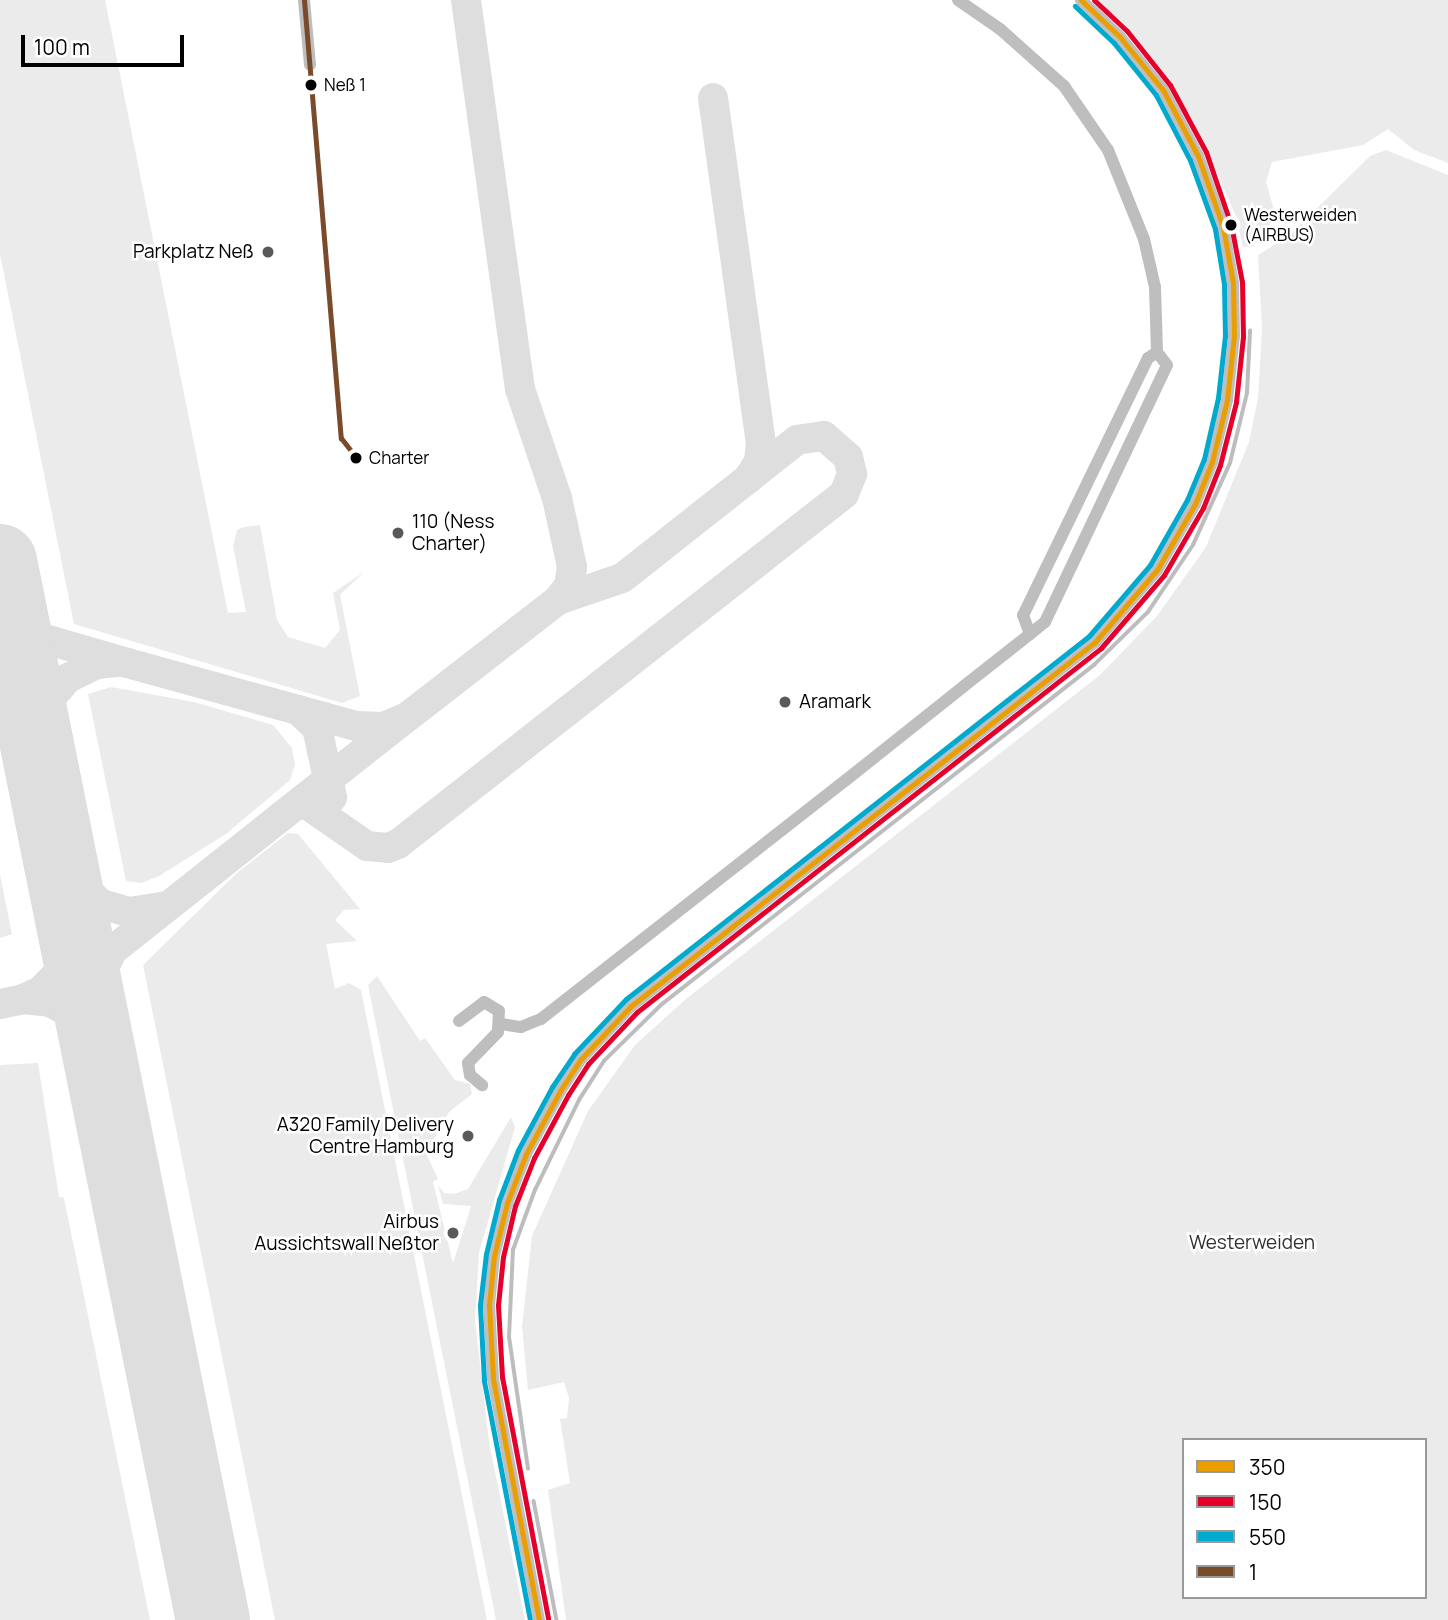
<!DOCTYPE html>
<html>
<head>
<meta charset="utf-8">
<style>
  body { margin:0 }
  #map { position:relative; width:1448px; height:1620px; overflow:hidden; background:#fff; font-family:Manrope,sans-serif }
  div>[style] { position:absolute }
  .green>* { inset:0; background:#ebebeb }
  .stream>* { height:3.5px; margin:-1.75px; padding:0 1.75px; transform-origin:1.75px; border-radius:1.75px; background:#bdbdbd }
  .taxiway>* { height:30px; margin:-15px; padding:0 15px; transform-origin:15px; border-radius:15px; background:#dedede }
  .runway>* { height:74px; margin:-37px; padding:0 37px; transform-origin:37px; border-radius:37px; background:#dedede }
  .minor>* { height:12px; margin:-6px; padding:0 6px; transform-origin:6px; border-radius:6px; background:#bebebe }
  .bus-1>* { height:5px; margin:-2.5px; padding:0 2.5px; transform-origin:2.5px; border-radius:2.5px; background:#eb9e00 }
  .bus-2>* { height:5px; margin:-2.5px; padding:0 2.5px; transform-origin:2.5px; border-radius:2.5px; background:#e4002b }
  .bus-3>* { height:5px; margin:-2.5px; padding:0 2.5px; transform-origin:2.5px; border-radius:2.5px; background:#00a9ce }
  .bus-4>* { height:5px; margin:-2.5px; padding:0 2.5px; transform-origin:2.5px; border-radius:2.5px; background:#7a4b2a }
  .dots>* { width:19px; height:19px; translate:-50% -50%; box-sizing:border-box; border:4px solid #fff; border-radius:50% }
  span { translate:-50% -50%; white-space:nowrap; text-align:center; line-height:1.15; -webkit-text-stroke:5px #fff; paint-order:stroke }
  .bus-label { font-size:17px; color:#000 }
  .left { translate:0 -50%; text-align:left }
  .poi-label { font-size:19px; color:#000 }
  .right { translate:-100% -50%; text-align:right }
  .park-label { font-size:19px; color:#313131 }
  .legend { position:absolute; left:1182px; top:1438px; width:245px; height:161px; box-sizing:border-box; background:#fff; border:2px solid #999; margin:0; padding:9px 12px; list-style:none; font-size:21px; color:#000 }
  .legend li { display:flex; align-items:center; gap:14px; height:35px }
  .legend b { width:35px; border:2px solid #999 }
  .scale { position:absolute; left:21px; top:35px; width:163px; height:32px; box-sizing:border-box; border:4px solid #000; border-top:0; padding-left:9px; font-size:21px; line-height:24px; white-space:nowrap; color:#000; -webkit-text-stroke:5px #fff; paint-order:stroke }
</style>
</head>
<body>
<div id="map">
  <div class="green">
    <i style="clip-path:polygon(0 0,105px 0,228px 613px,246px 612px,233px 546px,237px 530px,244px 527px,260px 525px,277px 620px,288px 637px,325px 648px,340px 630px,333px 593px,364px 572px,340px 595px,360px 696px,342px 703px,74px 624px,0 254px)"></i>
    <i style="clip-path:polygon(1097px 0,1448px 0,1448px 163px,1414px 150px,1388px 129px,1363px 145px,1272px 162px,1266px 182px,1274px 210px,1272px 221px,1253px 246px,1243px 247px,1236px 216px,1192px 118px,1129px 31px)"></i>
    <i style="clip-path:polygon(evenodd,1386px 150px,1448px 175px,1448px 1620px,566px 1620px,548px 1490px,570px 1483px,560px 1419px,567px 1418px,569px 1398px,564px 1382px,528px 1390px,522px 1327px,532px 1236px,588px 1111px,635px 1045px,686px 999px,1100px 675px,1157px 616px,1206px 547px,1249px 442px,1258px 398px,1262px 330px,1258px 255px,1290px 235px,1370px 156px,1386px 150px,1184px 1440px,1425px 1440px,1425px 1597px,1184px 1597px,1184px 1440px)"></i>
    <i style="clip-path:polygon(111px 687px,194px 702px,273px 725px,292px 748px,295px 765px,290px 780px,226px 834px,159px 876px,141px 883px,126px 881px,88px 694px)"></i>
    <i style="clip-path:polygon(288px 833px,298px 834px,360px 909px,344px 910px,335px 920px,357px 941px,326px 944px,335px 989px,349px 983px,361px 990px,487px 1620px,275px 1620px,143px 965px,238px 872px)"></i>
    <i style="clip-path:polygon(0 875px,12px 934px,0 938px)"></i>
    <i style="clip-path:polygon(377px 976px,420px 1041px,425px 1038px,455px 1080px,470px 1084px,472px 1094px,449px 1112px,426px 1153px,438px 1179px,433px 1182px,453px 1263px,471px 1206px,443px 1204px,438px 1185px,444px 1193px,454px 1194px,468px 1189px,511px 1117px,515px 1127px,479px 1253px,475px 1321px,489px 1442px,525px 1620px,496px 1620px,368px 985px)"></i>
    <i style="clip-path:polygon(38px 1063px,59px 1197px,64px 1198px,150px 1620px,0 1620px,0 1065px)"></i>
  </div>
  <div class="stream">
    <i style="left:528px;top:1469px;width:133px;rotate:-98.2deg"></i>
    <i style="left:509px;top:1337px;width:87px;rotate:-87.4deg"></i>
    <i style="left:513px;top:1250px;width:64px;rotate:-69.9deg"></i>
    <i style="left:535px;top:1190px;width:100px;rotate:-63.9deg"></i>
    <i style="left:579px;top:1100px;width:46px;rotate:-57.3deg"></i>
    <i style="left:604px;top:1061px;width:80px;rotate:-44.5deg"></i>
    <i style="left:661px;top:1005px;width:551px;rotate:-38.14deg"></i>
    <i style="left:1094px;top:665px;width:76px;rotate:-44.5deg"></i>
    <i style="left:1148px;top:612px;width:81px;rotate:-56.1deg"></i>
    <i style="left:1193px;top:545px;width:90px;rotate:-65.7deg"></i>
    <i style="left:1230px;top:463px;width:72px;rotate:-76.3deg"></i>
    <i style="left:1247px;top:393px;width:62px;rotate:-87.2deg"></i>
    <i style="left:534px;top:1501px;width:121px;rotate:79.1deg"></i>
  </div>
  <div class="taxiway">
    <i style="left:466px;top:0;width:393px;rotate:82.1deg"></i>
    <i style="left:520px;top:389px;width:115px;rotate:71.3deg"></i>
    <i style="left:557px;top:498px;width:71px;rotate:77.7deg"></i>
    <i style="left:572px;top:567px;width:19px;rotate:99deg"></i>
    <i style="left:569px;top:586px;width:18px;rotate:128deg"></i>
    <i style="left:713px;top:98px;width:347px;rotate:82.1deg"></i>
    <i style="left:761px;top:442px;width:20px;rotate:96deg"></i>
    <i style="left:759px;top:462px;width:20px;rotate:123deg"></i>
    <i style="left:298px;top:710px;width:26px;rotate:43deg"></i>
    <i style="left:317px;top:728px;width:71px;rotate:77.7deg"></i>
    <i style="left:35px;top:735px;width:35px;rotate:-70deg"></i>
    <i style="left:47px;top:702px;width:32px;rotate:-49deg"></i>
    <i style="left:68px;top:678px;width:32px;rotate:-26deg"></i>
    <i style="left:97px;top:664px;width:19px;rotate:-6deg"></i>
    <i style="left:302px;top:801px;width:79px;rotate:34.7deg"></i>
    <i style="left:367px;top:846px;width:21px;rotate:5deg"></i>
    <i style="left:388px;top:848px;width:11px;rotate:-22deg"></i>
    <i style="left:398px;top:844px;width:567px;rotate:-38.12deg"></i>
    <i style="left:844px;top:494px;width:22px;rotate:-68deg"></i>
    <i style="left:852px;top:474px;width:17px;rotate:-103deg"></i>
    <i style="left:848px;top:457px;width:32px;rotate:-139deg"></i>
    <i style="left:824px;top:436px;width:27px;rotate:172deg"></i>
    <i style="left:797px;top:440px;width:223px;rotate:141.7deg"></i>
    <i style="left:622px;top:578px;width:68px;rotate:161deg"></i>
    <i style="left:558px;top:600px;width:191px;rotate:142.2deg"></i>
    <i style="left:61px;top:866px;width:55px;rotate:43.5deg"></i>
    <i style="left:101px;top:904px;width:29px;rotate:16deg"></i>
    <i style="left:129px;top:912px;width:37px;rotate:-9deg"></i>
    <i style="left:74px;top:927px;width:15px;rotate:94deg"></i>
    <i style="left:73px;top:942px;width:32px;rotate:114deg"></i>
    <i style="left:60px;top:971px;width:28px;rotate:134deg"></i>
    <i style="left:41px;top:991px;width:20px;rotate:156deg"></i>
    <i style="left:23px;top:999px;width:27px;rotate:6deg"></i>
    <i style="left:50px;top:1002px;width:21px;rotate:29deg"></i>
    <i style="left:68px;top:1012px;width:25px;rotate:40deg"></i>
    <i style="left:87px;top:1028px;width:24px;rotate:62deg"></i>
    <i style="left:0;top:1004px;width:49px;rotate:-11.8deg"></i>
    <i style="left:48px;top:994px;width:24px;rotate:-24deg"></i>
    <i style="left:70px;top:984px;width:430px;rotate:-38.4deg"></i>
    <i style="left:407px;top:717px;width:25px;rotate:157deg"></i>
    <i style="left:384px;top:727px;width:28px;rotate:-178deg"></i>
    <i style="left:356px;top:726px;width:238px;rotate:-164.6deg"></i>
    <i style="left:127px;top:663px;width:93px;rotate:-163.7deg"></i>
    <i style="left:38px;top:637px;width:23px;rotate:-140deg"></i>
    <i style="left:20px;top:622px;width:20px;rotate:-123deg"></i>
    <i style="left:90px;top:1011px;width:24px;rotate:-81deg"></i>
    <i style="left:94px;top:987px;width:36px;rotate:-63deg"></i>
  </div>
  <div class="runway">
    <i style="left:0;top:561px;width:1080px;rotate:78.63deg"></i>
  </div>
  <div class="minor">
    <i style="left:304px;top:0;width:65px;rotate:84.7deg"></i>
    <i style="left:958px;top:0;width:51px;rotate:34.6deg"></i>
    <i style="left:1000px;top:29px;width:86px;rotate:41.7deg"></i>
    <i style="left:1064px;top:86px;width:78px;rotate:55.5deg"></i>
    <i style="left:1108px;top:150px;width:96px;rotate:68deg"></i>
    <i style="left:1144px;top:239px;width:49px;rotate:77.1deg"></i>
    <i style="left:1155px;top:287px;width:65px;rotate:88.2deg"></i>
    <i style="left:459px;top:1021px;width:31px;rotate:-37deg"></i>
    <i style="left:484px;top:1002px;width:17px;rotate:31deg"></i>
    <i style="left:499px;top:1011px;width:21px;rotate:93deg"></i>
    <i style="left:498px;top:1032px;width:43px;rotate:134.1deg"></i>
    <i style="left:468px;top:1063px;width:12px;rotate:81deg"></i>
    <i style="left:470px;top:1075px;width:16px;rotate:40deg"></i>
    <i style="left:501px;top:1024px;width:20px;rotate:9deg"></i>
    <i style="left:521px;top:1027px;width:22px;rotate:-22deg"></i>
    <i style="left:541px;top:1019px;width:387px;rotate:-38.1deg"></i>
    <i style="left:846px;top:780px;width:151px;rotate:-38.5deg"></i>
    <i style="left:964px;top:686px;width:84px;rotate:-38.2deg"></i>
    <i style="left:1030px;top:634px;width:19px;rotate:-39deg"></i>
    <i style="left:1045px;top:622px;width:284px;rotate:-64.6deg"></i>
    <i style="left:1167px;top:365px;width:16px;rotate:-128deg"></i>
    <i style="left:1157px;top:352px;width:11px;rotate:146deg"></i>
    <i style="left:1148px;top:358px;width:286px;rotate:115.9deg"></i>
    <i style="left:1023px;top:615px;width:20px;rotate:70deg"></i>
    <i style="left:539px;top:1620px;width:246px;rotate:-100.8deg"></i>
    <i style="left:493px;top:1378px;width:73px;rotate:-93.1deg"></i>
    <i style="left:489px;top:1305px;width:49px;rotate:-84.2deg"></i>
    <i style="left:494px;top:1256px;width:55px;rotate:-76.2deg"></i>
    <i style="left:507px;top:1203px;width:53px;rotate:-68.8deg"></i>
    <i style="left:526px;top:1154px;width:72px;rotate:-61.6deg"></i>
    <i style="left:560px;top:1091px;width:38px;rotate:-57deg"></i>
    <i style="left:581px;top:1059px;width:73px;rotate:-46.7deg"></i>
    <i style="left:631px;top:1006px;width:590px;rotate:-38.11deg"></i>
    <i style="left:1095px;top:642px;width:95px;rotate:-49.3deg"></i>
    <i style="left:1157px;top:570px;width:76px;rotate:-60.1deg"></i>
    <i style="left:1195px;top:504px;width:45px;rotate:-68deg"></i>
    <i style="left:1212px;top:462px;width:64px;rotate:-76.4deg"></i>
    <i style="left:1227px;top:400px;width:64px;rotate:-83.8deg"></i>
    <i style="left:1234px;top:336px;width:53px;rotate:-91.1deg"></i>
    <i style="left:1233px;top:283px;width:57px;rotate:-100.1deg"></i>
    <i style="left:1223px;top:227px;width:75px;rotate:-109.4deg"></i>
    <i style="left:1198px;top:156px;width:75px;rotate:-117.9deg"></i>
    <i style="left:1163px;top:90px;width:68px;rotate:-129.1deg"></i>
    <i style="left:1120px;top:37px;width:54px;rotate:-136.5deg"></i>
  </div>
  <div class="bus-1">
    <i style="left:539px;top:1620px;width:246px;rotate:-100.8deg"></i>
    <i style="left:493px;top:1378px;width:73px;rotate:-93.1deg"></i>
    <i style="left:489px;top:1305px;width:49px;rotate:-84.2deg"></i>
    <i style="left:494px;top:1256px;width:55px;rotate:-76.2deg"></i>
    <i style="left:507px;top:1203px;width:53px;rotate:-68.8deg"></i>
    <i style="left:526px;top:1154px;width:72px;rotate:-61.6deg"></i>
    <i style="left:560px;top:1091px;width:38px;rotate:-57deg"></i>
    <i style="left:581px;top:1059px;width:73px;rotate:-46.7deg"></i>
    <i style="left:631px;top:1006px;width:590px;rotate:-38.11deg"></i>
    <i style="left:1095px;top:642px;width:95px;rotate:-49.3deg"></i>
    <i style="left:1157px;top:570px;width:76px;rotate:-60.1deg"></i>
    <i style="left:1195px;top:504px;width:45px;rotate:-68deg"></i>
    <i style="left:1212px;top:462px;width:64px;rotate:-76.4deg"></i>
    <i style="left:1227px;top:400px;width:64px;rotate:-83.8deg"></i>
    <i style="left:1234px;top:336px;width:53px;rotate:-91.1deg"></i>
    <i style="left:1233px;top:283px;width:57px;rotate:-100.1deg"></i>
    <i style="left:1223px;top:227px;width:75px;rotate:-109.4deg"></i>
    <i style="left:1198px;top:156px;width:75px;rotate:-117.9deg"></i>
    <i style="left:1163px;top:90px;width:68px;rotate:-129.1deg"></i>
    <i style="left:1120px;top:37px;width:54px;rotate:-136.5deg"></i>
  </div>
  <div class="bus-2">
    <i style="left:548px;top:1618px;width:245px;rotate:-100.8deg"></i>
    <i style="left:502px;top:1377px;width:72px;rotate:-93.2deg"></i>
    <i style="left:498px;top:1305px;width:48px;rotate:-84.1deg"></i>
    <i style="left:503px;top:1257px;width:52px;rotate:-76.8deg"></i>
    <i style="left:515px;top:1206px;width:52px;rotate:-68.4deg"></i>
    <i style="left:534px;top:1158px;width:72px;rotate:-61.6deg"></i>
    <i style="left:568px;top:1095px;width:37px;rotate:-57deg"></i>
    <i style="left:588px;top:1064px;width:71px;rotate:-46.7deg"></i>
    <i style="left:637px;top:1012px;width:590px;rotate:-38.11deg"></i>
    <i style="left:1101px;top:648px;width:96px;rotate:-49.2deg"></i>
    <i style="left:1164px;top:575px;width:78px;rotate:-59.8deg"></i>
    <i style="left:1203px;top:508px;width:46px;rotate:-68.4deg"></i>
    <i style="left:1220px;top:465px;width:65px;rotate:-75.7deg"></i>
    <i style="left:1236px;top:402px;width:65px;rotate:-83.9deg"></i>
    <i style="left:1243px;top:337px;width:55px;rotate:-91deg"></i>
    <i style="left:1242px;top:282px;width:58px;rotate:-100.9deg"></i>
    <i style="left:1231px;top:225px;width:77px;rotate:-108.9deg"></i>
    <i style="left:1206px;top:152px;width:76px;rotate:-118.2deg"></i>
    <i style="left:1170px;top:85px;width:69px;rotate:-128.5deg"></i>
    <i style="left:1127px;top:31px;width:45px;rotate:-136.8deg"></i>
  </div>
  <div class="bus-3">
    <i style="left:530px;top:1620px;width:244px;rotate:-100.9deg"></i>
    <i style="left:484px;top:1380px;width:75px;rotate:-93.1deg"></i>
    <i style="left:480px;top:1305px;width:51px;rotate:-83.3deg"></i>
    <i style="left:486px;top:1254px;width:56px;rotate:-76.5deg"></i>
    <i style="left:499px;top:1200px;width:53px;rotate:-69.2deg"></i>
    <i style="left:518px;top:1150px;width:72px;rotate:-61.6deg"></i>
    <i style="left:552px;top:1087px;width:40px;rotate:-56deg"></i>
    <i style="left:574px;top:1054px;width:76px;rotate:-46.6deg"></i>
    <i style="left:626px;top:999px;width:588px;rotate:-38.1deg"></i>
    <i style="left:1089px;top:636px;width:94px;rotate:-49.3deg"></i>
    <i style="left:1150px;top:565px;width:75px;rotate:-60.4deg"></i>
    <i style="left:1187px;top:500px;width:44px;rotate:-67.5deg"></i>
    <i style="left:1204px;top:459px;width:63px;rotate:-77.1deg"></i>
    <i style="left:1218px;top:398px;width:62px;rotate:-83.6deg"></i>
    <i style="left:1225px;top:336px;width:52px;rotate:-91.1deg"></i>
    <i style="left:1224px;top:284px;width:56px;rotate:-99.3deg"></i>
    <i style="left:1215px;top:229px;width:73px;rotate:-109.9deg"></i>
    <i style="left:1190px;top:160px;width:73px;rotate:-117.6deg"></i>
    <i style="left:1156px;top:95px;width:67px;rotate:-128.9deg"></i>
    <i style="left:1114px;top:43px;width:54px;rotate:-136.5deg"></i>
  </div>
  <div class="bus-4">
    <i style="left:304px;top:0;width:440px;rotate:85.2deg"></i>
    <i style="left:341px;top:438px;width:28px;rotate:52deg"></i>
  </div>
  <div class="dots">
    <i style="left:311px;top:85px;background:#000"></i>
    <i style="left:1231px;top:225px;background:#000"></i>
    <i style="left:268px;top:252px;background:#595959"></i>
    <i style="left:356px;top:458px;background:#000"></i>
    <i style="left:398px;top:533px;background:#595959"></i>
    <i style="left:785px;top:702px;background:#595959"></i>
    <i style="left:468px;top:1136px;background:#595959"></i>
    <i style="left:453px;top:1233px;background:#595959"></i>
  </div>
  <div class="bus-label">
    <span class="left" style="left:324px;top:85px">Neß 1</span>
    <span class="left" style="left:1244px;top:225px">Westerweiden<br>(AIRBUS)</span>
    <span class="left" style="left:369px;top:458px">Charter</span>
  </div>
  <div class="poi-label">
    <span class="right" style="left:254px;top:252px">Parkplatz Neß</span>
    <span class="left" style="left:412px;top:533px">110 (Ness<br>Charter)</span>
    <span class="left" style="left:799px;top:702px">Aramark</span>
    <span class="right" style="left:454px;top:1136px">A320 Family Delivery<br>Centre Hamburg</span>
    <span class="right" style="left:439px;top:1233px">Airbus<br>Aussichtswall Neßtor</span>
  </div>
  <div class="park-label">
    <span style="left:1252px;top:1243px">Westerweiden</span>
  </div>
  <ul class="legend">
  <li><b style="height:9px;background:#eb9e00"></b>350</li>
  <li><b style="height:9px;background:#e4002b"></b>150</li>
  <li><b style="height:9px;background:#00a9ce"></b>550</li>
  <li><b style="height:9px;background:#7a4b2a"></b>1</li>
  </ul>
  <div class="scale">100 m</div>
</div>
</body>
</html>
